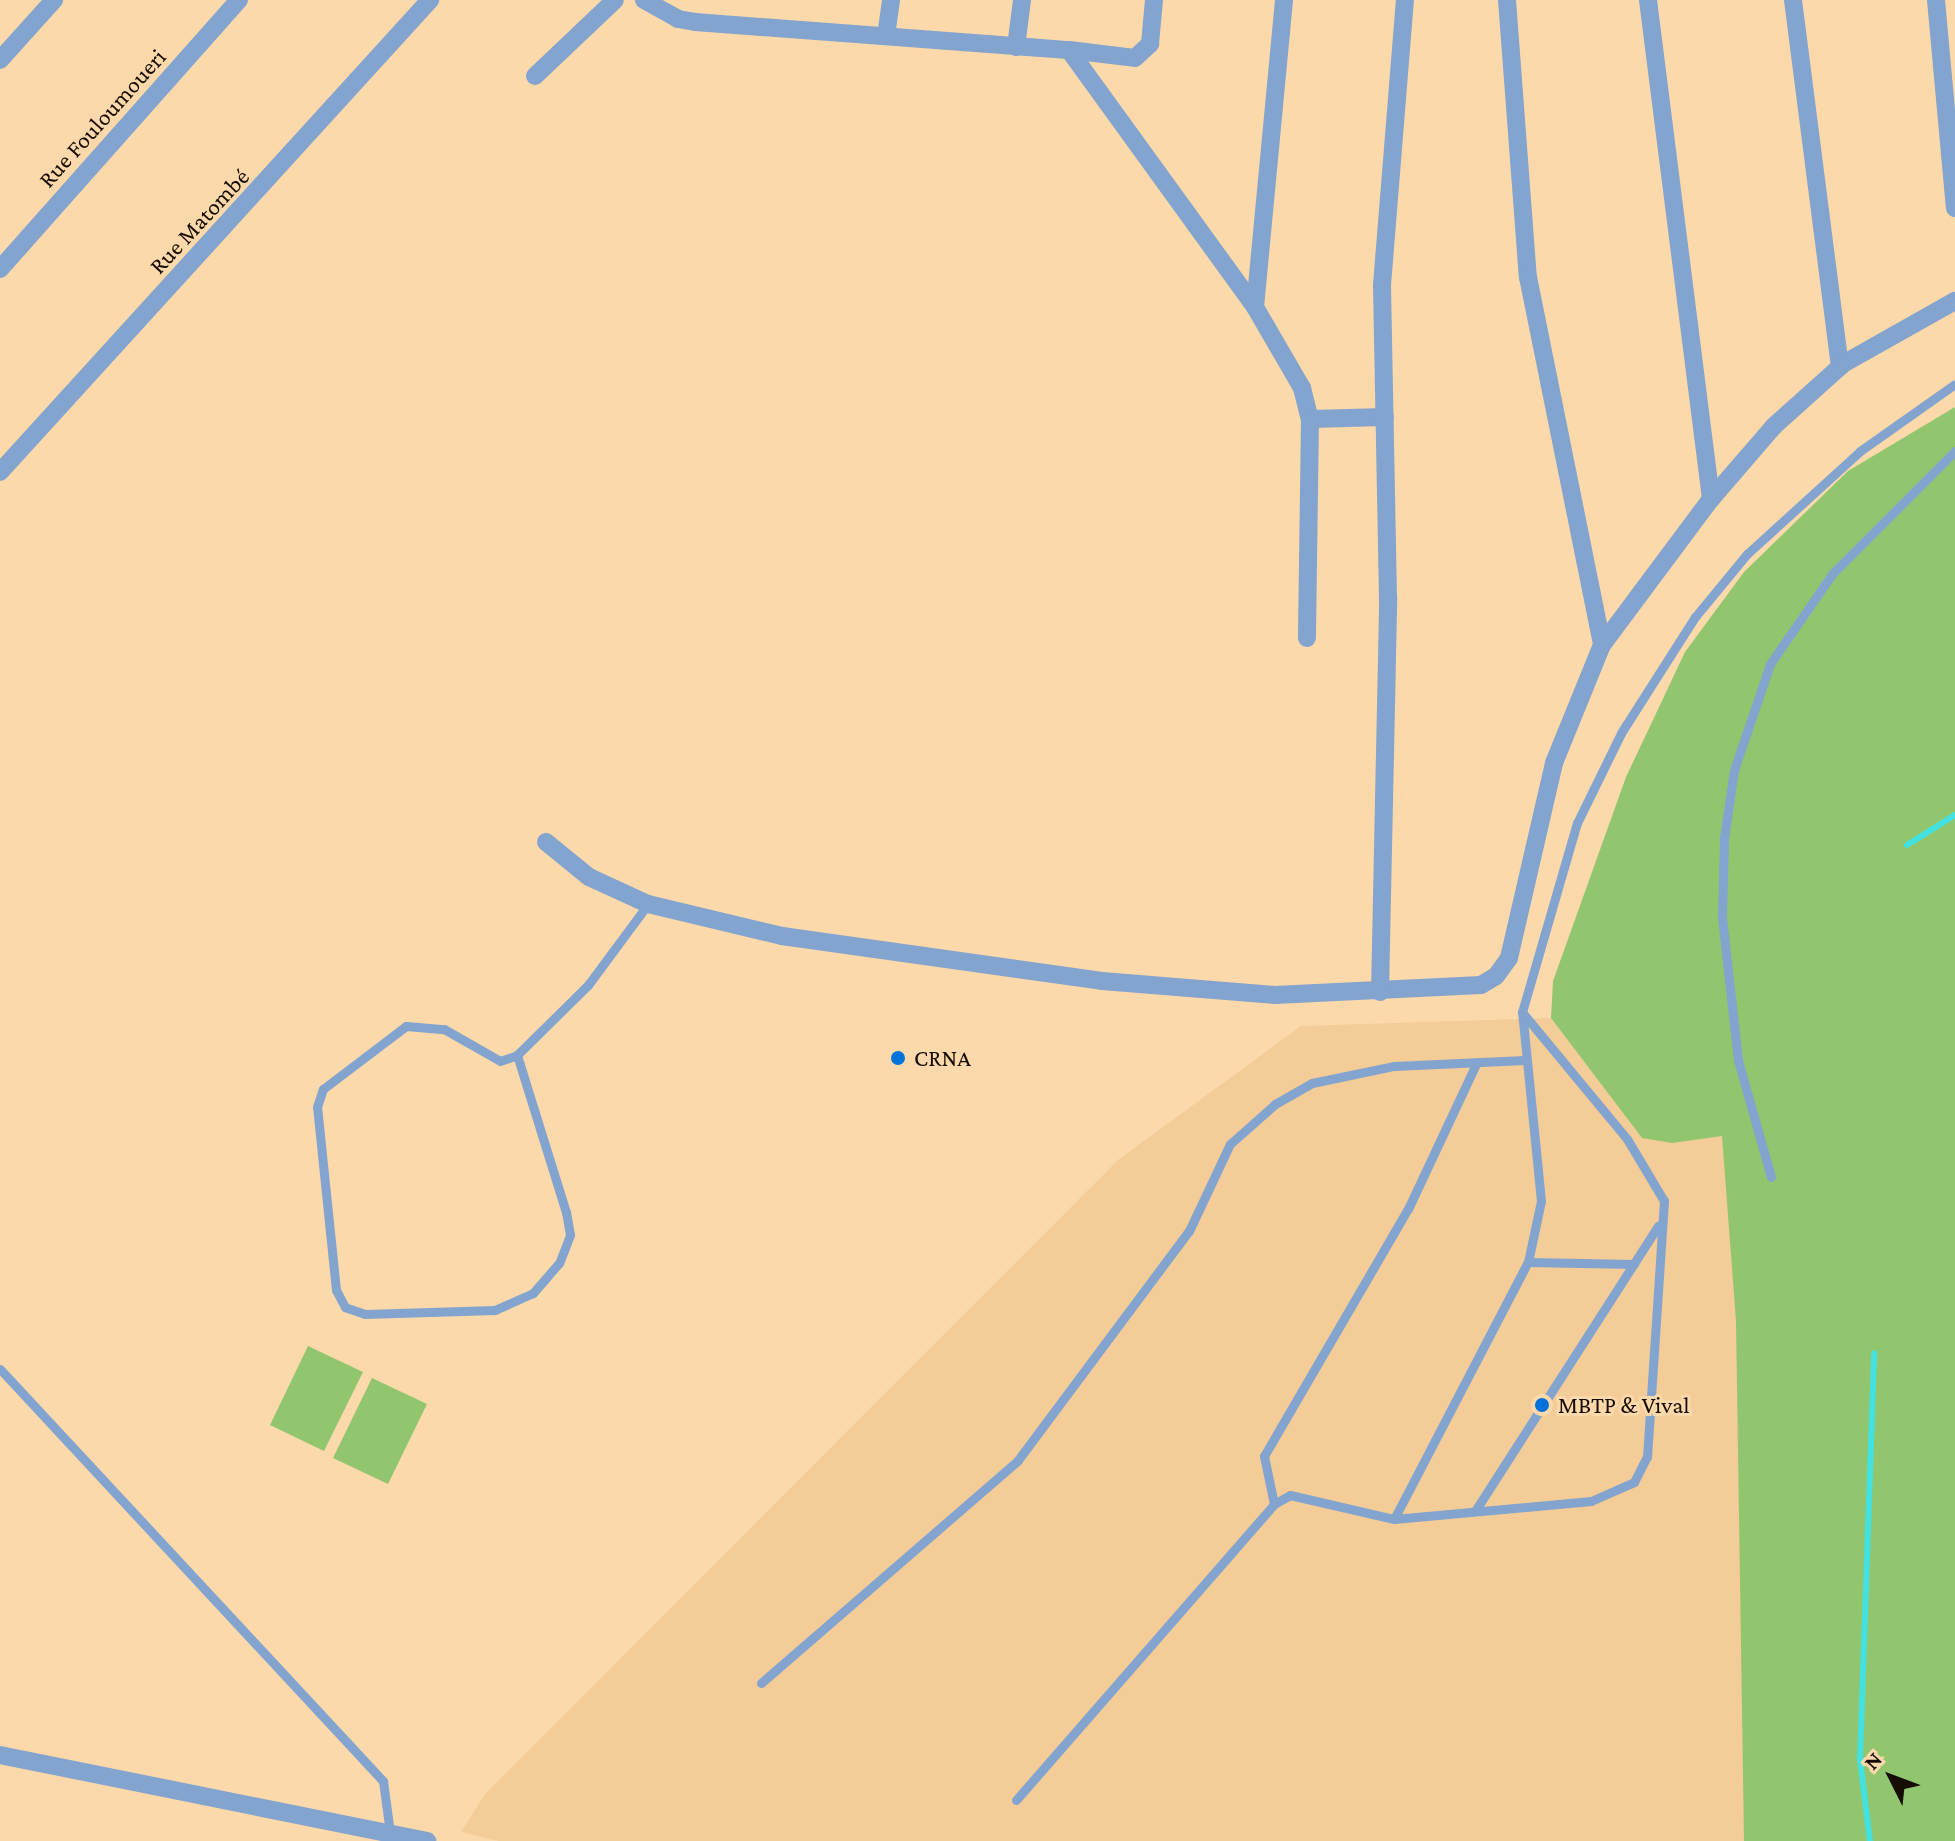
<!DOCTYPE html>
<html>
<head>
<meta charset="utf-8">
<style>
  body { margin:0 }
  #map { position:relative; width:1955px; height:1841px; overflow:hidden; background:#fcd9ab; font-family:"Crimson Pro",serif }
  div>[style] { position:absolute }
  .built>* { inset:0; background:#f3cc98 }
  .green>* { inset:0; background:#91c66f }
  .stream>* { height:6px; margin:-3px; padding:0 3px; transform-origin:3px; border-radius:3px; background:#43e1e0 }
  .service>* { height:9px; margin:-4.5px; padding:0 4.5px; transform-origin:4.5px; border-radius:4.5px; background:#83a4ce }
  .minor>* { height:18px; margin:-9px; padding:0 9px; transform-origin:9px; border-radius:9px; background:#83a4ce }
  .dots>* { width:22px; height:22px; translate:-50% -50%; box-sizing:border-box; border:4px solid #fcd9ab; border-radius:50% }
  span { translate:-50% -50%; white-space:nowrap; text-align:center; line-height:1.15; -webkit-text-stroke:6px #fcd9ab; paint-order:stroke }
  .street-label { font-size:24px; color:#170c00 }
  .poi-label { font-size:24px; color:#170c00 }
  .left { translate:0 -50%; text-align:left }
  .north { position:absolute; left:1851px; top:1737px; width:80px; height:80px; -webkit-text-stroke:6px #fcd9ab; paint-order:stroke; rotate:312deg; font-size:22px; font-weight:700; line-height:32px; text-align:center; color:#170c00 }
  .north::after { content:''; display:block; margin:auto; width:28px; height:36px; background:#170c00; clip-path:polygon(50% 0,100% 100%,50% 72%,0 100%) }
</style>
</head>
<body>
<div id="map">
  <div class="built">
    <i style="clip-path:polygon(1696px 925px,1955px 1841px,499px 1841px,461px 1832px,485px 1794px,1118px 1160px,1301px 1026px,1551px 1018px,1642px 1138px)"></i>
  </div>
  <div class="green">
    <i style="clip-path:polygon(1955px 407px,1955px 1841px,1744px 1841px,1736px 1321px,1722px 1136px,1672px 1143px,1642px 1138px,1551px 1018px,1553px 981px,1626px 777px,1685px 652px,1744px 572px,1848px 471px)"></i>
    <i style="clip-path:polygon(308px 1346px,363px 1372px,324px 1451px,270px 1425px)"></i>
    <i style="clip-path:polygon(372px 1378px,427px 1404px,388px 1484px,333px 1458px)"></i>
  </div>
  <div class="stream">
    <i style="left:1907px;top:845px;width:57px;rotate:-32deg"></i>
    <i style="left:1870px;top:1841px;width:83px;rotate:-97deg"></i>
    <i style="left:1860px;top:1759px;width:406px;rotate:-88deg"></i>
  </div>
  <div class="service">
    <i style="left:517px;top:1055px;width:164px;rotate:72.7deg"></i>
    <i style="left:566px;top:1212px;width:23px;rotate:80deg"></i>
    <i style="left:570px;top:1235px;width:30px;rotate:111deg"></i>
    <i style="left:559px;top:1263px;width:40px;rotate:131deg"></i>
    <i style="left:533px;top:1293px;width:42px;rotate:155.9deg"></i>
    <i style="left:495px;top:1310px;width:130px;rotate:178.2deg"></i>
    <i style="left:365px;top:1314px;width:21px;rotate:-161deg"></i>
    <i style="left:345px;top:1307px;width:19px;rotate:-118deg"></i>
    <i style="left:336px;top:1290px;width:184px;rotate:-95.9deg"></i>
    <i style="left:317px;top:1107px;width:19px;rotate:-72deg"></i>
    <i style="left:323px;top:1089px;width:104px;rotate:-37.2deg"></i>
    <i style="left:406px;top:1026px;width:38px;rotate:5deg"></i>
    <i style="left:444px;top:1029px;width:64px;rotate:29.7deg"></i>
    <i style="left:500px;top:1061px;width:18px;rotate:-19deg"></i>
    <i style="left:517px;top:1055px;width:100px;rotate:-44.6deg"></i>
    <i style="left:588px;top:985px;width:101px;rotate:-53.5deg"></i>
    <i style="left:1771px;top:1177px;width:122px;rotate:-105.8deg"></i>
    <i style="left:1738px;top:1060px;width:144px;rotate:-96.4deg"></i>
    <i style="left:1722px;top:917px;width:79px;rotate:-88.5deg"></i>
    <i style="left:1724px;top:838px;width:69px;rotate:-81.6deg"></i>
    <i style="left:1734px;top:770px;width:112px;rotate:-71.2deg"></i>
    <i style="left:1770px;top:664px;width:109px;rotate:-55.4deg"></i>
    <i style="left:1832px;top:574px;width:174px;rotate:-45deg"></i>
    <i style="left:1528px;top:1262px;width:106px;rotate:1.1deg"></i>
    <i style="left:0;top:1369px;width:563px;rotate:47.09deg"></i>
    <i style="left:383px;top:1781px;width:52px;rotate:82.3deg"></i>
    <i style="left:1274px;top:1504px;width:49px;rotate:-101.8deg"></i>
    <i style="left:1264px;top:1456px;width:286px;rotate:-59.8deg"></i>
    <i style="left:1408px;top:1209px;width:162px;rotate:-64.9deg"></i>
    <i style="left:1475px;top:1511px;width:339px;rotate:-57.3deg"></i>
    <i style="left:1394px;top:1519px;width:290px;rotate:-62.5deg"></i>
    <i style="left:1528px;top:1262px;width:62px;rotate:-78deg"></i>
    <i style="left:1541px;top:1201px;width:190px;rotate:-95.7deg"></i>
    <i style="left:1522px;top:1012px;width:197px;rotate:-73.8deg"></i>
    <i style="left:1577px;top:823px;width:100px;rotate:-63.9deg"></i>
    <i style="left:1621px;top:733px;width:138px;rotate:-57.5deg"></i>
    <i style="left:1695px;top:617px;width:82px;rotate:-50.5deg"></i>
    <i style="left:1747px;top:554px;width:153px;rotate:-42.3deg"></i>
    <i style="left:1860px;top:451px;width:116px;rotate:-35.2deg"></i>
    <i style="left:761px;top:1683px;width:340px;rotate:-40.9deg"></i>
    <i style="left:1018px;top:1460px;width:286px;rotate:-53.3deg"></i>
    <i style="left:1189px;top:1231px;width:96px;rotate:-64.8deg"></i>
    <i style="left:1230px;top:1144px;width:60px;rotate:-41.6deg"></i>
    <i style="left:1275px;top:1104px;width:43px;rotate:-29.6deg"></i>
    <i style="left:1312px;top:1083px;width:84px;rotate:-11.7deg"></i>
    <i style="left:1394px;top:1066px;width:131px;rotate:-2.6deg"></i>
    <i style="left:1016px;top:1800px;width:393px;rotate:-48.9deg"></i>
    <i style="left:1274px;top:1504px;width:18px;rotate:-29deg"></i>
    <i style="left:1290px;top:1495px;width:107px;rotate:13deg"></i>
    <i style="left:1394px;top:1519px;width:198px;rotate:-5.2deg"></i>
    <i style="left:1591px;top:1501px;width:47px;rotate:-23.8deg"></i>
    <i style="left:1634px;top:1482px;width:28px;rotate:-63deg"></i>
    <i style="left:1647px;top:1457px;width:257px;rotate:-86.2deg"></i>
    <i style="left:1664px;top:1201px;width:72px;rotate:-120.8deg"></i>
    <i style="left:1627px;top:1139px;width:165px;rotate:-129.6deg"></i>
  </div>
  <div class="minor">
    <i style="left:644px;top:0;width:39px;rotate:29deg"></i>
    <i style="left:678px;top:19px;width:17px;rotate:10deg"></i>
    <i style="left:695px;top:22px;width:375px;rotate:4.3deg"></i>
    <i style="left:1069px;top:50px;width:317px;rotate:54.1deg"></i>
    <i style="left:1255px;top:307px;width:94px;rotate:59.9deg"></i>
    <i style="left:1302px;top:388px;width:32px;rotate:76deg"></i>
    <i style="left:1310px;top:419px;width:219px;rotate:90.8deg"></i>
    <i style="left:1507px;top:0;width:278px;rotate:85.7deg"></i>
    <i style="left:1528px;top:277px;width:375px;rotate:78.6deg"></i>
    <i style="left:1648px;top:0;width:503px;rotate:82.8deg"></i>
    <i style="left:1793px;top:0;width:370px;rotate:82.7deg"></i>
    <i style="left:1936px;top:0;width:209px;rotate:84.8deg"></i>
    <i style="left:886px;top:36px;width:36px;rotate:-82deg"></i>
    <i style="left:1016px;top:47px;width:47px;rotate:-82.7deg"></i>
    <i style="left:1069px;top:50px;width:66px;rotate:6.9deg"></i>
    <i style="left:1135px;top:58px;width:21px;rotate:-43deg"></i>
    <i style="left:1150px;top:44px;width:44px;rotate:-84.8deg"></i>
    <i style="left:0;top:60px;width:81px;rotate:-48deg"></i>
    <i style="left:535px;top:76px;width:110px;rotate:-43.5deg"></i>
    <i style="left:0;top:269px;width:360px;rotate:-48.4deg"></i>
    <i style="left:1255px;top:307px;width:308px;rotate:-84.6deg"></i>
    <i style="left:1310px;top:419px;width:75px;rotate:-1.5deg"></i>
    <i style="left:0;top:472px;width:639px;rotate:-47.67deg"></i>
    <i style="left:546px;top:842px;width:55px;rotate:39.1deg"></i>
    <i style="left:589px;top:877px;width:65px;rotate:24.6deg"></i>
    <i style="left:648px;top:904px;width:138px;rotate:13.4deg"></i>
    <i style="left:782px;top:936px;width:323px;rotate:8deg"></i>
    <i style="left:1102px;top:981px;width:174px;rotate:4.6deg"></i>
    <i style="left:1275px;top:995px;width:206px;rotate:-2.8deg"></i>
    <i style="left:1481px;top:985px;width:17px;rotate:-31deg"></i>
    <i style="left:1496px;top:976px;width:22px;rotate:-54deg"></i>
    <i style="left:1509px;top:958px;width:200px;rotate:-77deg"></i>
    <i style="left:1554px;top:763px;width:127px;rotate:-67.9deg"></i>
    <i style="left:1602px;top:645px;width:182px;rotate:-53.3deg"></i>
    <i style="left:1711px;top:499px;width:96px;rotate:-49.2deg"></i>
    <i style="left:1774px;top:426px;width:93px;rotate:-41.9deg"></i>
    <i style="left:1843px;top:364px;width:129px;rotate:-29.4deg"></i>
    <i style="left:1380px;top:992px;width:394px;rotate:-88.8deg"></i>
    <i style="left:1388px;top:598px;width:313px;rotate:-91.1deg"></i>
    <i style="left:1382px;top:285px;width:286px;rotate:-85.4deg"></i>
    <i style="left:0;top:1755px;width:436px;rotate:11.4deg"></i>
  </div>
  <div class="dots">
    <i style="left:898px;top:1058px;background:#0172da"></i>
    <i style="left:1542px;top:1405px;background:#0172da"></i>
  </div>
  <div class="street-label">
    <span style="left:102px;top:118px;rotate:-48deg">Rue Fouloumoueri</span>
    <span style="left:199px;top:221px;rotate:-47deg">Rue Matombé</span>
  </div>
  <div class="poi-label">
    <span class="left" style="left:914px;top:1058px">CRNA</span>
    <span class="left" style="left:1558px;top:1405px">MBTP &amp; Vival</span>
  </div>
  <div class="north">N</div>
</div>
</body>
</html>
